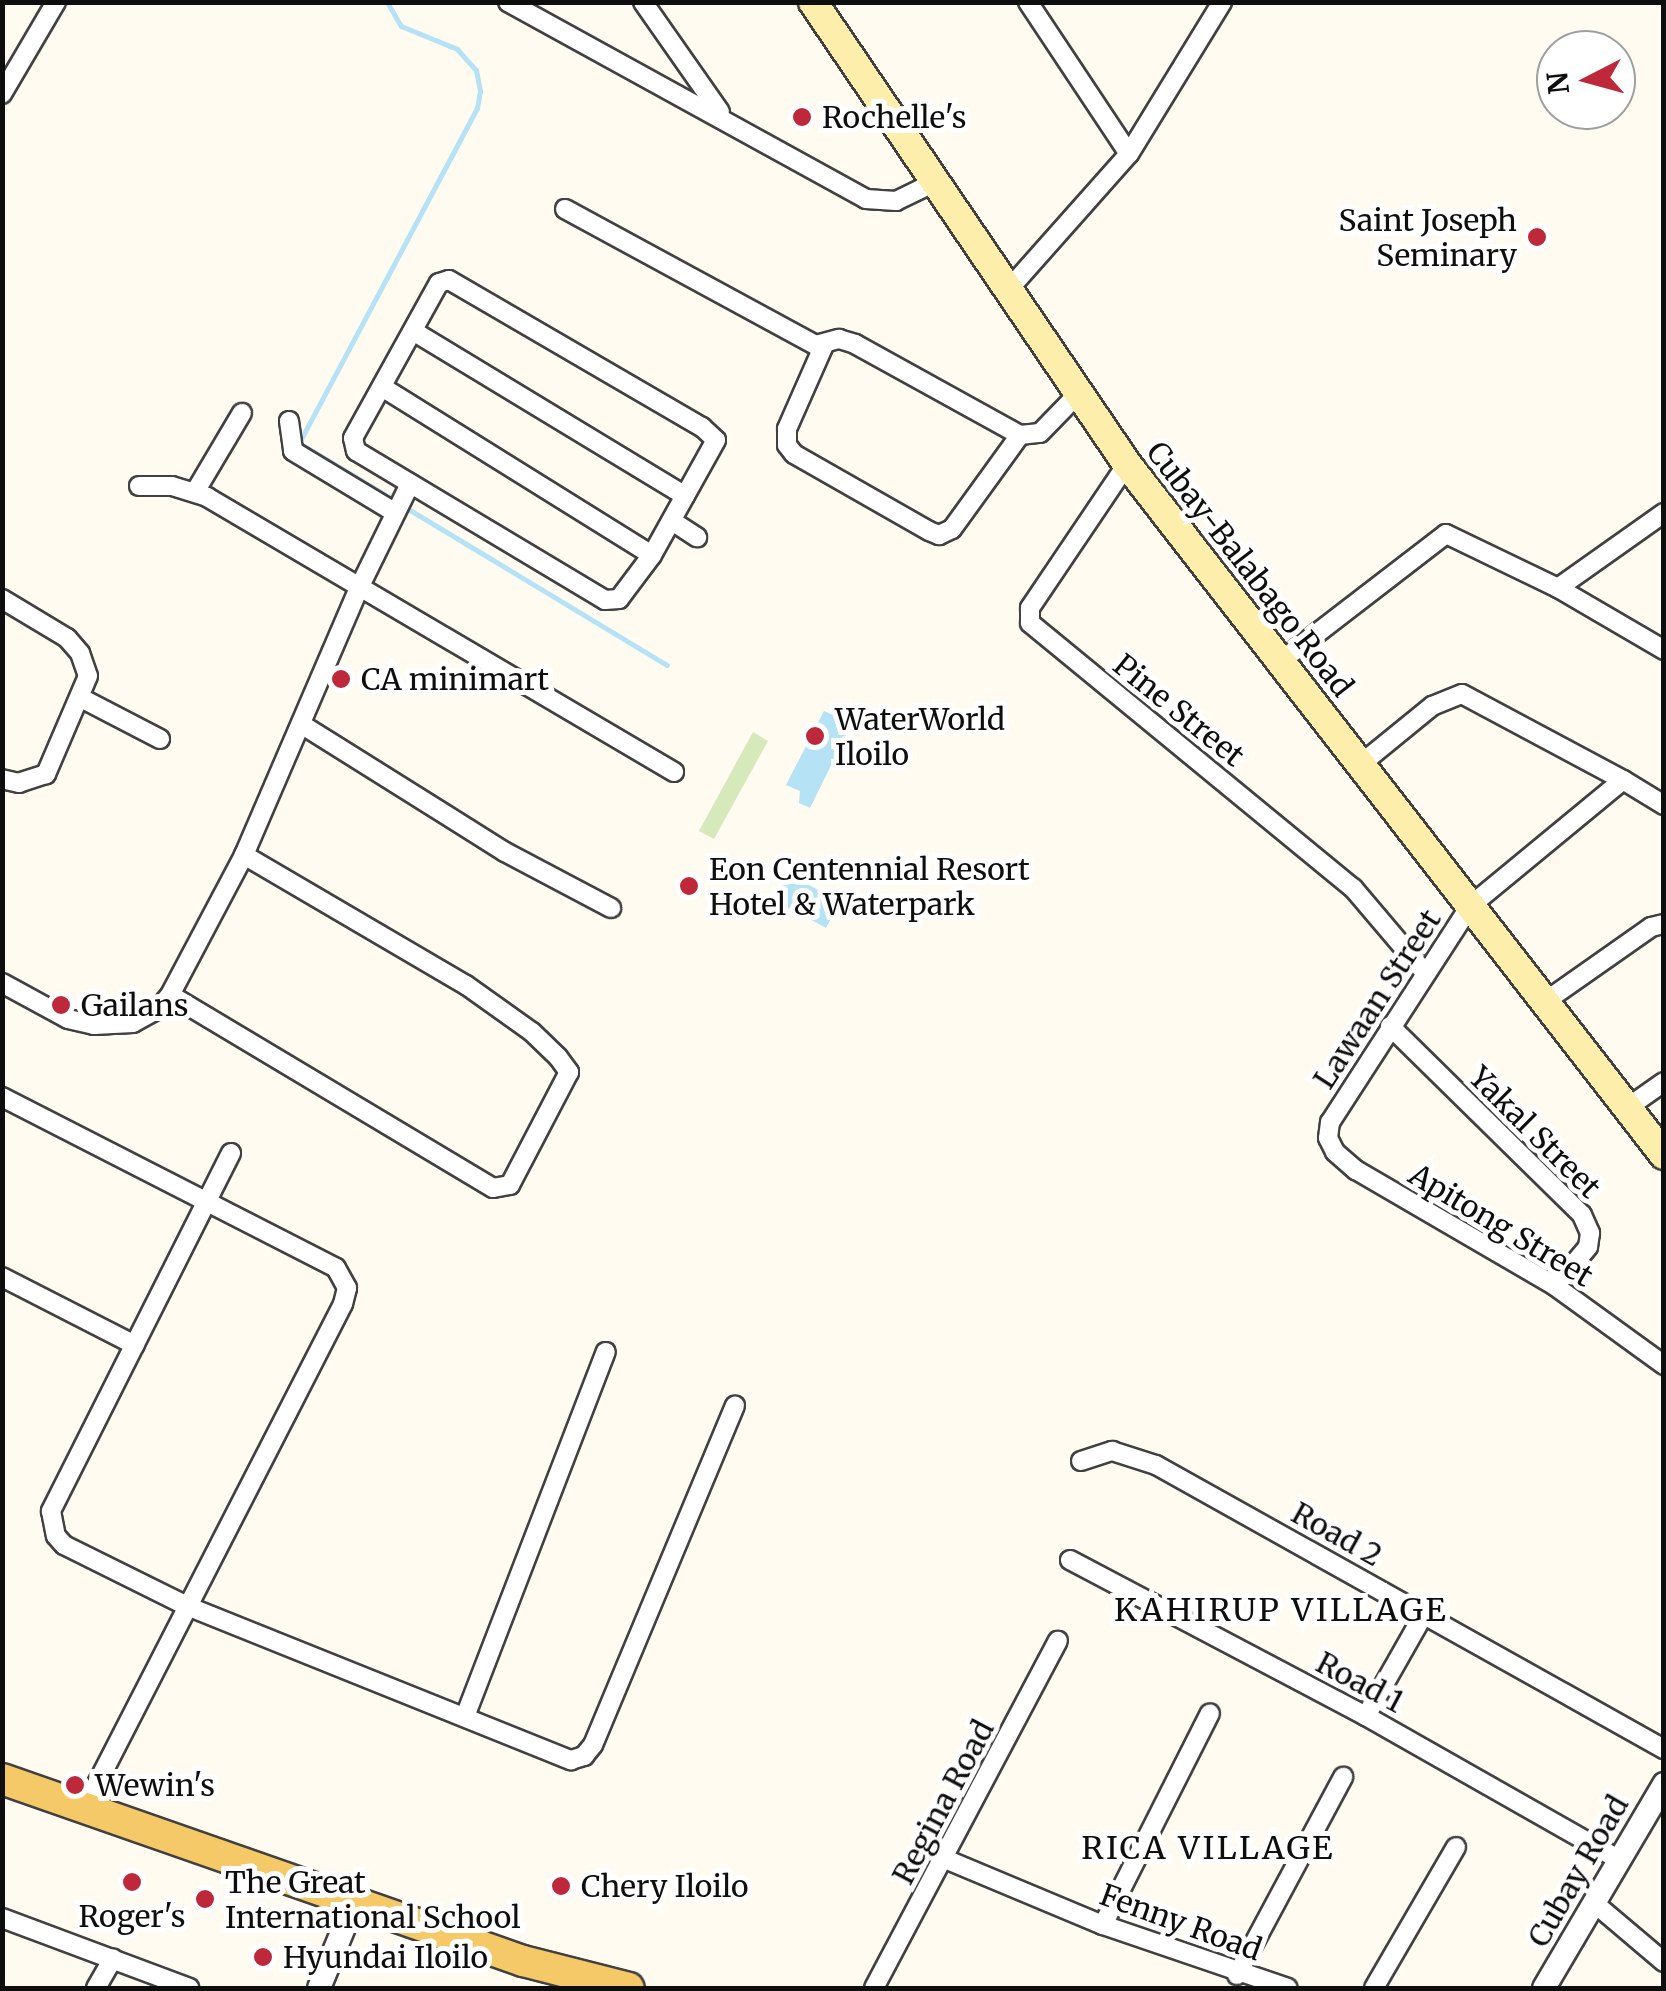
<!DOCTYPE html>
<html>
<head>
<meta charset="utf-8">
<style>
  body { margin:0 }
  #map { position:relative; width:1666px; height:1991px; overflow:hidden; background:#fffbf0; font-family:Merriweather,serif }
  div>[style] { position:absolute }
  .green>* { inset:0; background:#d6e9ba }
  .water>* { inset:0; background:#b5e2f5 }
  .stream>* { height:5px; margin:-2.5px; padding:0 2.5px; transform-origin:2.5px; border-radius:2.5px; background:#b5e2f5 }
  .roads { filter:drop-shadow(2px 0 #414141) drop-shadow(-2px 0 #414141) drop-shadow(0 2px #414141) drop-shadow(0 -2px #414141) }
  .minor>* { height:18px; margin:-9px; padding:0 9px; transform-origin:9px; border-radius:9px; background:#fff }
  .tertiary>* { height:22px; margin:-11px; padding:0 11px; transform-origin:11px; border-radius:11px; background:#fff }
  .secondary>* { height:28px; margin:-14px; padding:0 14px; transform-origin:14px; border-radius:14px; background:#feeeac }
  .primary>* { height:30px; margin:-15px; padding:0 15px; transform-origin:15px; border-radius:15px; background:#f6c968 }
  .dots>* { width:28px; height:28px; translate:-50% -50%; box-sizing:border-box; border:5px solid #fff; border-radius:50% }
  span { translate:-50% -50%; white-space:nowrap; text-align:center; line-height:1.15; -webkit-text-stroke:10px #fff; paint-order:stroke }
  .poi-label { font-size:30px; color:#0e0e0e }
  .left { translate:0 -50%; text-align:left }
  .right { translate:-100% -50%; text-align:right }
  .street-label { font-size:30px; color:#0e0e0e }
  .neighbourhood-label { font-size:32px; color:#0e0e0e; letter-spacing:2.5px }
  .frame { position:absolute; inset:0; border:5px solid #0e0e0e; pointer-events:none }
  .north { position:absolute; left:1536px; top:30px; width:100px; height:100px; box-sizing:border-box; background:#fff; border:2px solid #9f9f9f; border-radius:50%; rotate:264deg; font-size:28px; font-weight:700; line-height:40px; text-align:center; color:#0e0e0e }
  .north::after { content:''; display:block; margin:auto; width:35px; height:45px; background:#bd283a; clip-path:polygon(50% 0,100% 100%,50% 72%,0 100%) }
</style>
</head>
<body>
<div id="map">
  <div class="green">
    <i style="clip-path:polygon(753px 732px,768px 741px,714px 839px,699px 831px)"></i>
  </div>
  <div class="water">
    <i style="clip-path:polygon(824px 711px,852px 723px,810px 808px,799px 803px,800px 791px,786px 785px)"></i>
    <i style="clip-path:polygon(789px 874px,827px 895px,835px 890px,844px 894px,826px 928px,790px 908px,774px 908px,774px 900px)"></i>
  </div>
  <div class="stream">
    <i style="left:387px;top:2px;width:28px;rotate:60deg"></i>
    <i style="left:401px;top:26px;width:61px;rotate:22.3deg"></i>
    <i style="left:457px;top:49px;width:28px;rotate:48deg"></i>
    <i style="left:476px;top:70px;width:21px;rotate:79deg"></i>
    <i style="left:480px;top:91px;width:17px;rotate:100deg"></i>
    <i style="left:477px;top:108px;width:379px;rotate:118deg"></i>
    <i style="left:299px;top:443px;width:113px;rotate:30.9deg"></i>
    <i style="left:405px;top:507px;width:306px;rotate:31.1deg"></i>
  </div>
  <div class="roads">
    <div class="minor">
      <i style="left:508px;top:2px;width:409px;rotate:28.8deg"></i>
      <i style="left:866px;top:199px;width:30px;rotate:4deg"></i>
      <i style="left:896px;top:201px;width:41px;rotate:-25.9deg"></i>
      <i style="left:643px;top:2px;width:134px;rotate:55deg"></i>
      <i style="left:1028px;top:2px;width:182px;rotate:56.4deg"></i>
      <i style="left:2px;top:94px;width:107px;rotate:-59.6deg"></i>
      <i style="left:565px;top:209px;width:285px;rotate:28.5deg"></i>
      <i style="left:816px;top:345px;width:24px;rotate:-15deg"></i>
      <i style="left:839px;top:339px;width:17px;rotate:17deg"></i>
      <i style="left:855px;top:344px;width:188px;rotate:28.9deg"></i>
      <i style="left:1020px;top:435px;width:20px;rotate:-6deg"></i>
      <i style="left:1040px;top:433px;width:53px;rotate:-45.8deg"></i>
      <i style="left:449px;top:280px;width:293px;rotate:30.2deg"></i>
      <i style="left:702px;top:427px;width:19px;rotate:43deg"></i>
      <i style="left:716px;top:440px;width:132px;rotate:119.1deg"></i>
      <i style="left:652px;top:555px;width:55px;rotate:126.9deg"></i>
      <i style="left:619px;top:599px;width:14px;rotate:176deg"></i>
      <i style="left:605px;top:600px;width:290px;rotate:-149.1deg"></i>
      <i style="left:356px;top:451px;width:13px;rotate:-103deg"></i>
      <i style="left:353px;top:438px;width:177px;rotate:-61deg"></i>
      <i style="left:439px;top:283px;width:10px;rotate:-17deg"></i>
      <i style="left:1009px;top:289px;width:181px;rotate:-48.4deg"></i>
      <i style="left:1129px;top:154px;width:178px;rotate:-58.5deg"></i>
      <i style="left:413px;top:331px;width:318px;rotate:31.2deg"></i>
      <i style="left:824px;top:345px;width:92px;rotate:113.8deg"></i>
      <i style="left:787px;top:429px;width:16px;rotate:90deg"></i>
      <i style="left:787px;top:445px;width:11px;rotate:52deg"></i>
      <i style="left:794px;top:454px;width:155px;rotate:29.7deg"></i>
      <i style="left:929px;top:531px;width:11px;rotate:22deg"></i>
      <i style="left:939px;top:535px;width:14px;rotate:-25deg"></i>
      <i style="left:952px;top:529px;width:116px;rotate:-54.1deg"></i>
      <i style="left:382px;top:387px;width:318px;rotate:31.9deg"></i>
      <i style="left:289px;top:421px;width:30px;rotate:82deg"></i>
      <i style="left:293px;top:451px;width:118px;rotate:31.1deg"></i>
      <i style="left:1127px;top:464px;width:174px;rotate:124deg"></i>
      <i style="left:1030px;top:608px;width:15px;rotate:90deg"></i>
      <i style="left:1030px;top:623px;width:418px;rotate:39.4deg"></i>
      <i style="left:1353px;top:888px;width:111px;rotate:49.7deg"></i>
      <i style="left:139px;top:486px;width:33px"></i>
      <i style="left:172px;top:486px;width:37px;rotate:17deg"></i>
      <i style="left:207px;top:497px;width:542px;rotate:30.49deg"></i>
      <i style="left:195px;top:492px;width:92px;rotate:-59.3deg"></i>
      <i style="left:672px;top:521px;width:30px;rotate:33deg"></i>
      <i style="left:1558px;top:588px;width:130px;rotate:-35.3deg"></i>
      <i style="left:2px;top:599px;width:76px;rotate:31deg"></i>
      <i style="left:67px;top:638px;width:20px;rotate:49deg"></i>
      <i style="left:80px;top:653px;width:24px;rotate:71deg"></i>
      <i style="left:88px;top:676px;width:107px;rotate:113.2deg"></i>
      <i style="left:46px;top:774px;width:28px;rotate:162deg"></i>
      <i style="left:19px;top:783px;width:17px;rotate:-167deg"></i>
      <i style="left:1281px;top:661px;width:208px;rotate:-37.6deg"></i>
      <i style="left:1446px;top:534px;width:124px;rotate:25.7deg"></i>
      <i style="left:1558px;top:588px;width:123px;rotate:30.3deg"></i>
      <i style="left:81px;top:698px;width:89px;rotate:27.4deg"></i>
      <i style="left:301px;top:724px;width:241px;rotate:32.1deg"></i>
      <i style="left:505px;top:852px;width:120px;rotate:27.8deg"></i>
      <i style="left:1361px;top:764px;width:92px;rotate:-39.2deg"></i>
      <i style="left:1432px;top:706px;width:32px;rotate:-22deg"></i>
      <i style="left:1462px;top:694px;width:183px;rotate:28.1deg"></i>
      <i style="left:1664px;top:805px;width:48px;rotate:-148.6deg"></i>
      <i style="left:1623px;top:780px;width:198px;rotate:140.5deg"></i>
      <i style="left:1470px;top:906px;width:257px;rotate:122.9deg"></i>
      <i style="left:1330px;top:1122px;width:16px;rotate:97deg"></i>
      <i style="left:1328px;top:1138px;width:16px;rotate:63deg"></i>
      <i style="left:1335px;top:1152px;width:28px;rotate:41deg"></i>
      <i style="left:1356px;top:1170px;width:230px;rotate:30.2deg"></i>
      <i style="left:1555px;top:1286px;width:135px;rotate:35.9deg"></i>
      <i style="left:244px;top:855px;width:257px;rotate:30.4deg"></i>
      <i style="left:466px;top:985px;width:81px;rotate:35.5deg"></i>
      <i style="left:532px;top:1032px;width:36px;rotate:44deg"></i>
      <i style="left:558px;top:1057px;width:19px;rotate:54deg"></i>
      <i style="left:569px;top:1072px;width:127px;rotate:117.6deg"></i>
      <i style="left:510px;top:1185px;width:17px;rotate:170deg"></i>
      <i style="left:493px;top:1188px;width:376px;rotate:-149.1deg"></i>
      <i style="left:170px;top:995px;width:158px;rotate:-62.1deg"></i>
      <i style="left:244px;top:855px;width:293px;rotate:-66.7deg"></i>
      <i style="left:360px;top:586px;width:114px;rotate:-63.9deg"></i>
      <i style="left:2px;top:983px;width:75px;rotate:28.6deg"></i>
      <i style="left:68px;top:1019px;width:27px;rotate:13deg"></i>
      <i style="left:94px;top:1025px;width:39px;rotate:-3deg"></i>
      <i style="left:133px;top:1023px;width:29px;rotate:-29deg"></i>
      <i style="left:158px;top:1009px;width:18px;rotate:-49deg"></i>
      <i style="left:1543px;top:1003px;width:132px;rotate:-35.1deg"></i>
      <i style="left:1651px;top:927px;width:13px;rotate:-13deg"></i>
      <i style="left:1390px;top:1026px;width:269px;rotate:44.5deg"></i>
      <i style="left:1582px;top:1215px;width:20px;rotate:66deg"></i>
      <i style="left:1590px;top:1233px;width:14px;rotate:98deg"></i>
      <i style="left:1588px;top:1247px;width:51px;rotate:130.2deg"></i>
      <i style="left:2px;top:1097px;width:375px;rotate:27.1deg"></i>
      <i style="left:336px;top:1268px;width:23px;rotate:61deg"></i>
      <i style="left:347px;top:1288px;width:16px;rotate:104deg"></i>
      <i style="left:343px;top:1304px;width:568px;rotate:117.15deg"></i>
      <i style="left:1627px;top:1108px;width:45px;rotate:-35.1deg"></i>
      <i style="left:231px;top:1153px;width:401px;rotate:116.7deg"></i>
      <i style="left:51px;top:1511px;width:25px;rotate:79deg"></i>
      <i style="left:56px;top:1536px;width:12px;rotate:48deg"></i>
      <i style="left:64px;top:1545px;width:137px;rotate:26.4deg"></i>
      <i style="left:187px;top:1606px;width:414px;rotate:21.9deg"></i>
      <i style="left:571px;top:1760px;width:14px;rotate:-17deg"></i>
      <i style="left:584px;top:1756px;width:14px;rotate:-51deg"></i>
      <i style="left:593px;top:1745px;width:368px;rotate:-67.3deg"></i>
      <i style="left:2px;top:1277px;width:149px;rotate:27.1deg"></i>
      <i style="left:1081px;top:1461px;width:33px;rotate:-18deg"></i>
      <i style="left:1112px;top:1451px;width:46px;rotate:17.7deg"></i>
      <i style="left:1156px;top:1465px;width:582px;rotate:29.21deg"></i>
      <i style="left:1070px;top:1560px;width:335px;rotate:27.8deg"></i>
      <i style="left:1366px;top:1716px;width:292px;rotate:29.6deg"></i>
      <i style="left:466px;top:1714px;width:388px;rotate:-68.9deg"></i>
      <i style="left:1366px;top:1716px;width:117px;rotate:-60.4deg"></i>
      <i style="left:945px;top:1859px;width:171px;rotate:22.7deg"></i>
      <i style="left:1103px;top:1925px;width:195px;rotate:18.8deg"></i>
      <i style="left:1593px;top:1902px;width:93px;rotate:40.2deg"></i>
      <i style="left:2px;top:1918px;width:200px;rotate:20.5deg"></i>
      <i style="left:1103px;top:1925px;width:237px;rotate:-63.2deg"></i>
      <i style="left:1237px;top:1975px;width:225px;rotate:-61.8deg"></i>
      <i style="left:96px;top:1988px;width:34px;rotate:-60deg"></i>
      <i style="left:874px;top:1988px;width:393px;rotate:-62.1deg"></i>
      <i style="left:1374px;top:1988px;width:163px;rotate:-59.8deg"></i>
    </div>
    <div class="tertiary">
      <i style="left:319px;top:1988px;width:92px;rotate:-67.6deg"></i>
      <i style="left:1544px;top:1988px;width:237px;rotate:-59.5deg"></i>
    </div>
    <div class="secondary">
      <i style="left:813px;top:2px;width:559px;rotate:55.8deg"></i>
      <i style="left:1127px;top:464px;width:875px;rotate:52.15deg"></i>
    </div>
    <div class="primary">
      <i style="left:2px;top:1779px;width:552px;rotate:19.26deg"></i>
      <i style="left:523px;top:1961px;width:109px;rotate:14.3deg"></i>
    </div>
  </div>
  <div class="dots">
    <i style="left:802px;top:117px;background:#bd283a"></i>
    <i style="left:1537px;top:237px;background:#bd283a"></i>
    <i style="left:341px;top:679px;background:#bd283a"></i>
    <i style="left:815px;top:736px;background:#bd283a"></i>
    <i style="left:689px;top:886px;background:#bd283a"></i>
    <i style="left:61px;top:1005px;background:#bd283a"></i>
    <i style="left:75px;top:1785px;background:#bd283a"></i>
    <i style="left:132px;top:1882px;background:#bd283a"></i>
    <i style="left:561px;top:1886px;background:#bd283a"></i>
    <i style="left:205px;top:1899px;background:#bd283a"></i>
    <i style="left:263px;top:1957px;background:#bd283a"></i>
  </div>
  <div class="poi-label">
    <span class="left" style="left:822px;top:117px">Rochelle's</span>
    <span class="right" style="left:1517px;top:237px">Saint Joseph<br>Seminary</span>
    <span class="left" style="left:361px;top:679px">CA minimart</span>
    <span class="left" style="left:835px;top:736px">WaterWorld<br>Iloilo</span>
    <span class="left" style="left:709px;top:886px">Eon Centennial Resort<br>Hotel &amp; Waterpark</span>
    <span class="left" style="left:81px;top:1005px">Gailans</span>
    <span class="left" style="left:95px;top:1785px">Wewin's</span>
    <span class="left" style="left:225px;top:1899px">The Great<br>International School</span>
    <span class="left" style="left:581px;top:1886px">Chery Iloilo</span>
    <span style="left:132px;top:1916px">Roger's</span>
    <span class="left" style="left:283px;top:1957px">Hyundai Iloilo</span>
  </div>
  <div class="street-label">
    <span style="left:1250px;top:569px;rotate:52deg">Cubay-Balabago Road</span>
    <span style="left:1179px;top:710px;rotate:39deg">Pine Street</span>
    <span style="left:1377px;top:999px;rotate:-57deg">Lawaan Street</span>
    <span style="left:1535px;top:1132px;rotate:45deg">Yakal Street</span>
    <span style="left:1501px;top:1225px;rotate:31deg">Apitong Street</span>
    <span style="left:1337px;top:1534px;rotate:29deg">Road 2</span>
    <span style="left:1360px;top:1682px;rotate:28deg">Road 1</span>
    <span style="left:943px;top:1802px;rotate:-62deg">Regina Road</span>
    <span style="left:1578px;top:1871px;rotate:-60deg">Cubay Road</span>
    <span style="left:1181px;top:1922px;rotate:20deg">Fenny Road</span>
  </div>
  <div class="neighbourhood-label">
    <span style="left:1281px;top:1610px">KAHIRUP VILLAGE</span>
    <span style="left:1208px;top:1848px">RICA VILLAGE</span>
  </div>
  <div class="frame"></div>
  <div class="north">N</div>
</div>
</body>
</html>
